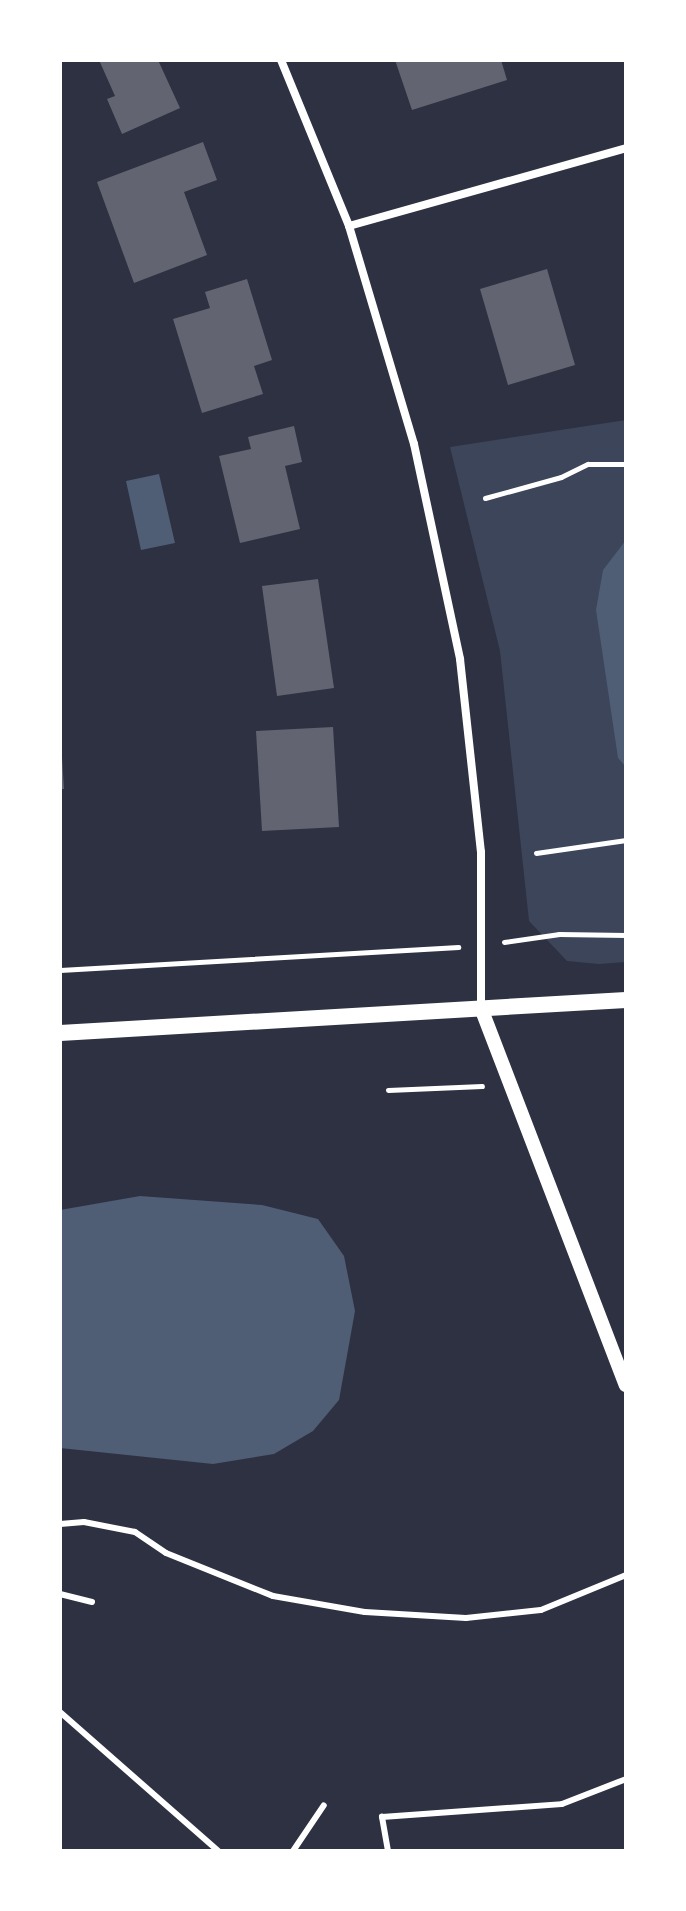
<!DOCTYPE html>
<html>
<head>
<meta charset="utf-8">
<style>
  body { margin:0 }
  #map { position:relative; width:686px; height:1911px; overflow:hidden; background:#2d3142; font-family:"Nunito Sans",sans-serif }
  div>[style] { position:absolute }
  .green>* { inset:0; background:#3c4559 }
  .water>* { inset:0; background:#4f5d75 }
  .building>* { inset:0; background:#626471 }
  .path>* { height:5px; margin:-2.5px; padding:0 2.5px; transform-origin:2.5px; border-radius:2.5px; background:#fff }
  .service>* { height:6px; margin:-3px; padding:0 3px; transform-origin:3px; border-radius:3px; background:#fff }
  .minor>* { height:8px; margin:-4px; padding:0 4px; transform-origin:4px; border-radius:4px; background:#fff }
  .tertiary>* { height:14px; margin:-7px; padding:0 7px; transform-origin:7px; border-radius:7px; background:#fff }
  .secondary>* { height:16px; margin:-8px; padding:0 8px; transform-origin:8px; border-radius:8px; background:#fff }
  span { translate:-50% -50%; white-space:nowrap; text-align:center; line-height:1.15; -webkit-text-stroke:6px #fff; paint-order:stroke }
  .frame { position:absolute; inset:0; border:62px solid #fff; pointer-events:none }
</style>
</head>
<body>
<div id="map">
  <div class="green">
    <i style="clip-path:polygon(626px 420px,626px 962px,599px 964px,567px 961px,529px 921px,500px 651px,450px 447px)"></i>
  </div>
  <div class="water">
    <i style="clip-path:polygon(159px 474px,175px 543px,141px 550px,126px 481px)"></i>
    <i style="clip-path:polygon(626px 540px,626px 767px,618px 758px,596px 610px,603px 570px)"></i>
    <i style="clip-path:polygon(140px 1196px,262px 1205px,318px 1219px,344px 1256px,355px 1311px,339px 1400px,313px 1431px,274px 1454px,213px 1464px,60px 1448px,60px 1210px)"></i>
  </div>
  <div class="building">
    <i style="clip-path:polygon(99px 60px,158px 60px,180px 108px,122px 134px,107px 99px,115px 96px)"></i>
    <i style="clip-path:polygon(395px 60px,501px 60px,507px 80px,412px 110px)"></i>
    <i style="clip-path:polygon(203px 142px,217px 180px,184px 192px,207px 255px,134px 283px,97px 182px)"></i>
    <i style="clip-path:polygon(547px 269px,575px 365px,508px 385px,480px 289px)"></i>
    <i style="clip-path:polygon(247px 279px,272px 360px,254px 366px,263px 394px,202px 413px,173px 319px,210px 308px,205px 292px)"></i>
    <i style="clip-path:polygon(294px 426px,302px 462px,285px 466px,300px 529px,240px 543px,219px 456px,251px 449px,248px 437px)"></i>
    <i style="clip-path:polygon(318px 579px,334px 688px,277px 696px,262px 586px)"></i>
    <i style="clip-path:polygon(333px 727px,339px 827px,262px 831px,256px 731px)"></i>
    <i style="clip-path:polygon(60px 757px,62px 757px,64px 789px,60px 789px)"></i>
  </div>
  <div class="path">
    <i style="left:485px;top:498px;width:79px;rotate:-15.4deg"></i>
    <i style="left:561px;top:477px;width:30px;rotate:-26deg"></i>
    <i style="left:588px;top:464px;width:38px"></i>
    <i style="left:536px;top:853px;width:91px;rotate:-8.2deg"></i>
    <i style="left:504px;top:942px;width:56px;rotate:-8.3deg"></i>
    <i style="left:559px;top:934px;width:67px;rotate:0.9deg"></i>
    <i style="left:60px;top:970px;width:399px;rotate:-3.3deg"></i>
    <i style="left:388px;top:1090px;width:94px;rotate:-2.4deg"></i>
  </div>
  <div class="service">
    <i style="left:60px;top:1524px;width:24px;rotate:-5deg"></i>
    <i style="left:84px;top:1522px;width:52px;rotate:11.1deg"></i>
    <i style="left:135px;top:1532px;width:37px;rotate:34deg"></i>
    <i style="left:166px;top:1553px;width:115px;rotate:21.9deg"></i>
    <i style="left:273px;top:1596px;width:93px;rotate:9.9deg"></i>
    <i style="left:365px;top:1612px;width:101px;rotate:3.4deg"></i>
    <i style="left:466px;top:1618px;width:75px;rotate:-6.1deg"></i>
    <i style="left:541px;top:1610px;width:92px;rotate:-22.4deg"></i>
    <i style="left:60px;top:1594px;width:33px;rotate:14deg"></i>
    <i style="left:60px;top:1712px;width:210px;rotate:41.3deg"></i>
    <i style="left:293px;top:1851px;width:55px;rotate:-56deg"></i>
    <i style="left:388px;top:1851px;width:35px;rotate:-100deg"></i>
    <i style="left:382px;top:1817px;width:180px;rotate:-4.1deg"></i>
    <i style="left:562px;top:1804px;width:69px;rotate:-21.3deg"></i>
  </div>
  <div class="minor">
    <i style="left:281px;top:60px;width:179px;rotate:67.7deg"></i>
    <i style="left:349px;top:226px;width:227px;rotate:73.4deg"></i>
    <i style="left:414px;top:444px;width:220px;rotate:77.9deg"></i>
    <i style="left:460px;top:659px;width:194px;rotate:83.8deg"></i>
    <i style="left:481px;top:852px;width:156px;rotate:90deg"></i>
    <i style="left:349px;top:226px;width:288px;rotate:-15.7deg"></i>
  </div>
  <div class="tertiary">
    <i style="left:481px;top:1008px;width:404px;rotate:69deg"></i>
  </div>
  <div class="secondary">
    <i style="left:60px;top:1033px;width:567px;rotate:-3.34deg"></i>
  </div>
  <div class="frame"></div>
</div>
</body>
</html>
